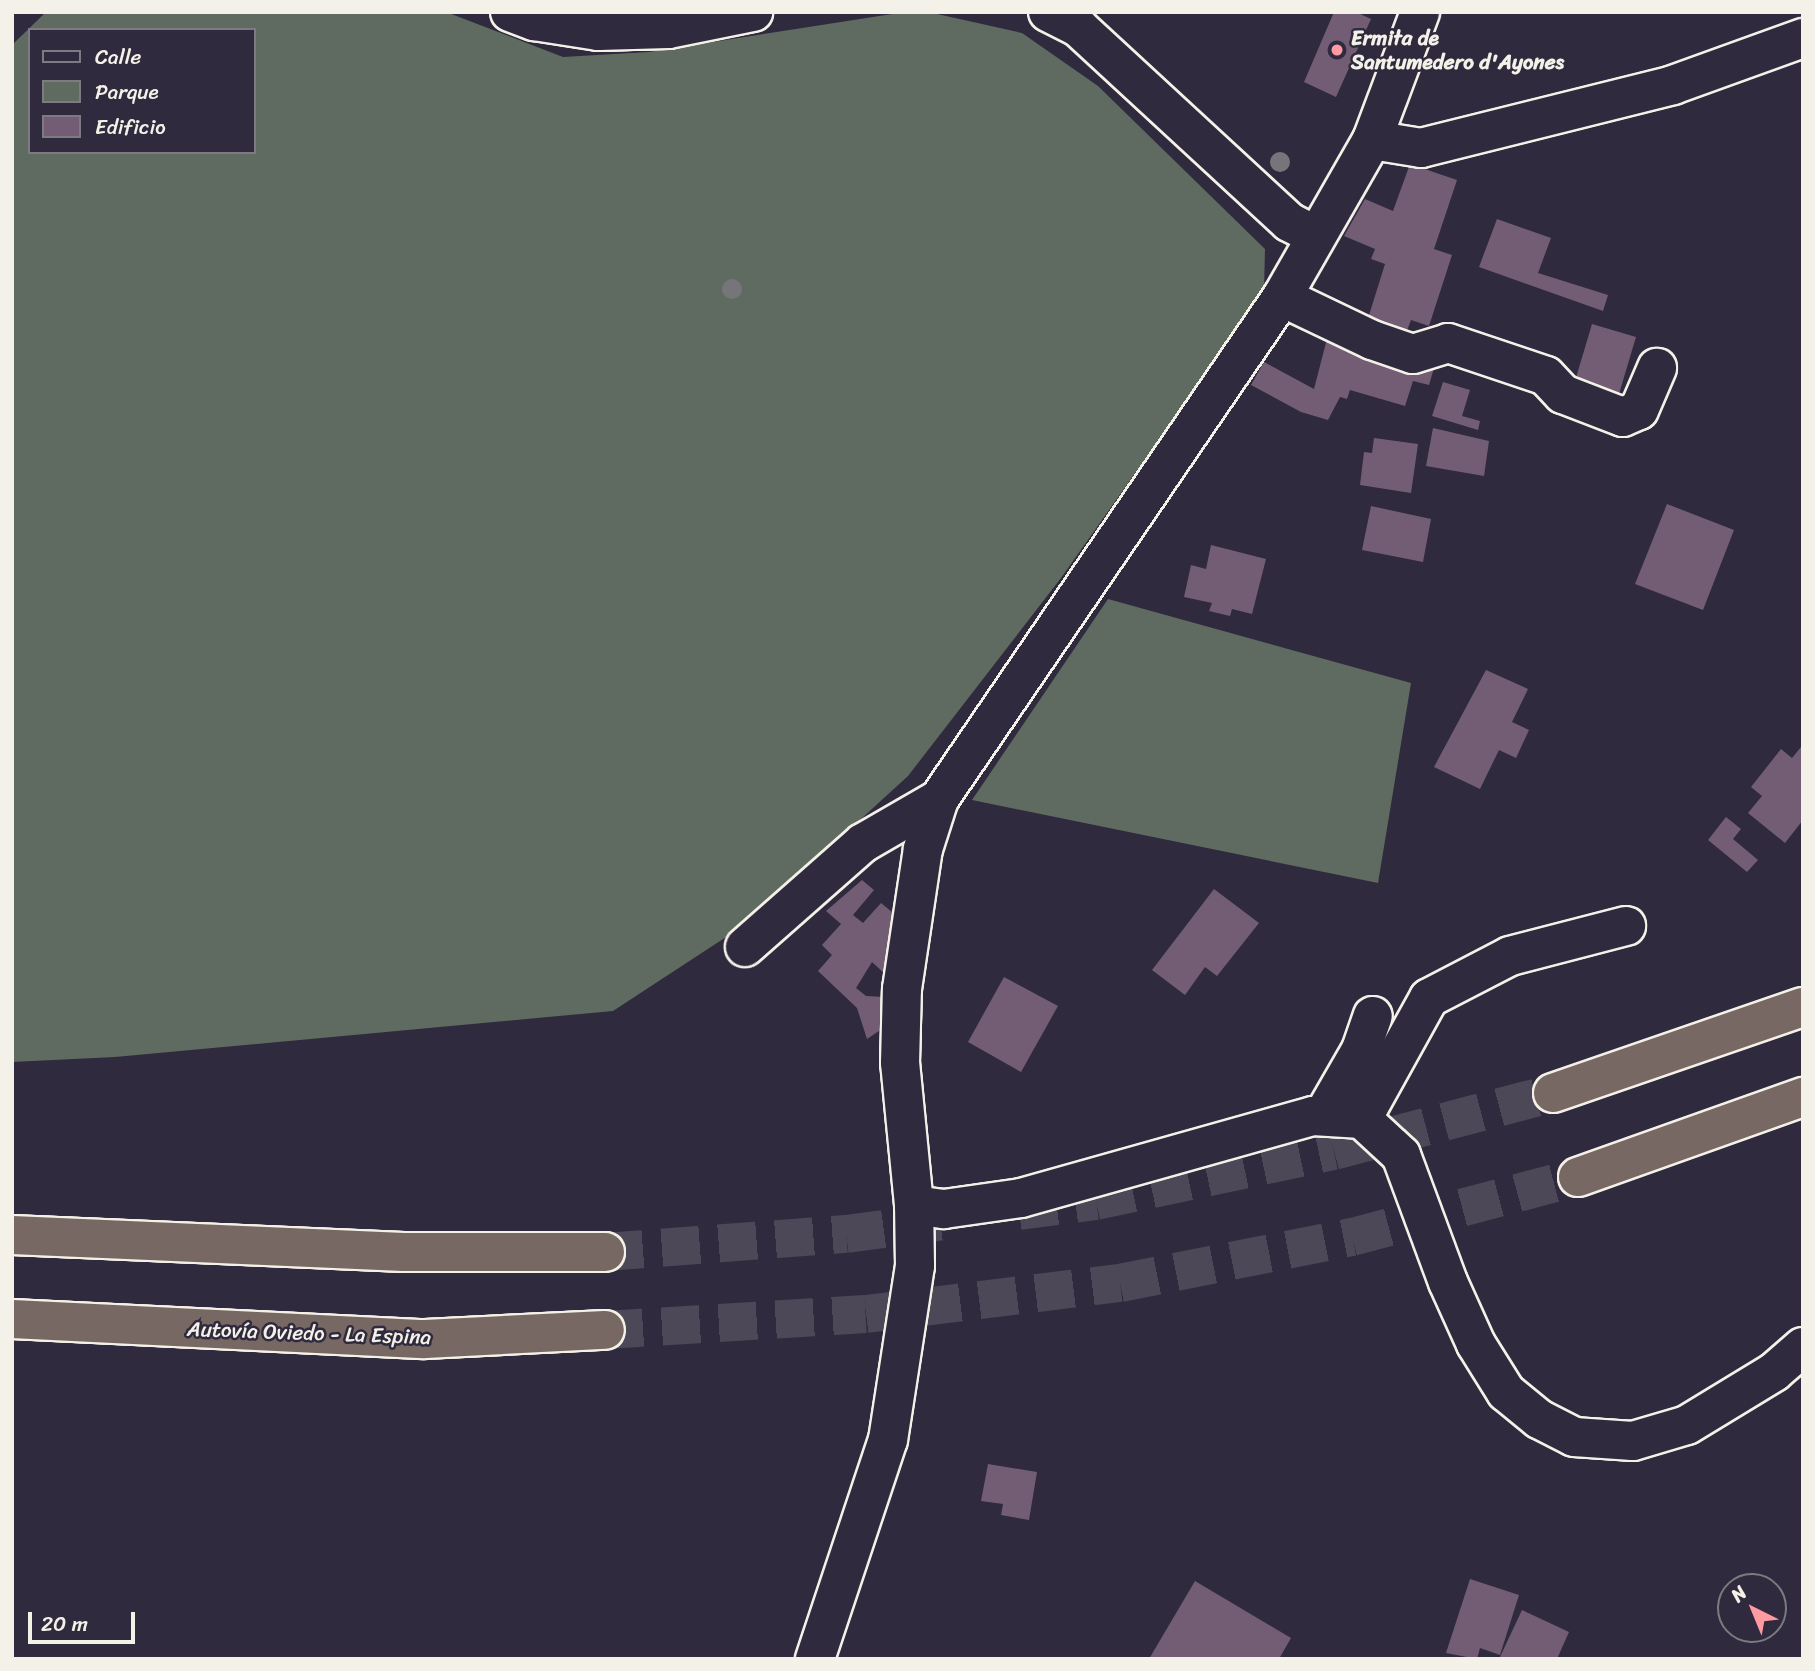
<!DOCTYPE html>
<html>
<head>
<meta charset="utf-8">
<style>
  body { margin:0 }
  #map { position:relative; width:1815px; height:1671px; overflow:hidden; background:#2f2a3d; font-family:Sriracha,sans-serif }
  div>[style] { position:absolute }
  .green>* { inset:0; background:#5f6b60 }
  .building>* { inset:0; background:#735d74 }
  .highway-tunnel>* { height:38px; margin-top:-19px; transform-origin:0; background:repeating-linear-gradient(90deg,#4d4857 0 38px,transparent 0 57px) }
  .roads { filter:drop-shadow(2px 0 #f4f1e8) drop-shadow(-2px 0 #f4f1e8) drop-shadow(0 2px #f4f1e8) drop-shadow(0 -2px #f4f1e8) }
  .minor>* { height:38px; margin:-19px; padding:0 19px; transform-origin:19px; border-radius:19px; background:#2f2a3d }
  .highway>* { height:38px; margin:-19px; padding:0 19px; transform-origin:19px; border-radius:19px; background:#776864 }
  .trees>* { width:20px; height:20px; margin:-10px; border-radius:50%; background:#76767a }
  .dots>* { width:19px; height:19px; translate:-50% -50%; box-sizing:border-box; border:4px solid #2f2a3d; border-radius:50% }
  span { translate:-50% -50%; white-space:nowrap; text-align:center; line-height:1.15; -webkit-text-stroke:5px #2f2a3d; paint-order:stroke }
  .poi-label { font-size:21px; color:#f4f1e8; font-weight:700 }
  .left { translate:0 -50%; text-align:left }
  .street-label { font-size:21px; color:#f4f1e8 }
  .frame { position:absolute; inset:0; border:14px solid #f4f1e8; pointer-events:none }
  .legend { position:absolute; left:28px; top:28px; width:228px; height:126px; box-sizing:border-box; background:#2f2a3d; border:2px solid #7e7a81; margin:0; padding:9px 12px; list-style:none; font-size:21px; color:#f4f1e8 }
  .legend li { display:flex; align-items:center; gap:14px; height:35px }
  .legend b { width:35px; border:2px solid #7e7a81 }
  .north { position:absolute; left:1717px; top:1573px; width:70px; height:70px; box-sizing:border-box; background:#2f2a3d; border:2px solid #7e7a81; border-radius:50%; rotate:317deg; font-size:19px; font-weight:700; line-height:28px; text-align:center; color:#f4f1e8 }
  .north::after { content:''; display:block; margin:auto; width:24px; height:32px; background:#ff9aa2; clip-path:polygon(50% 0,100% 100%,50% 72%,0 100%) }
  .scale { position:absolute; left:28px; top:1612px; width:107px; height:32px; box-sizing:border-box; border:4px solid #f4f1e8; border-top:0; padding-left:9px; font-size:21px; line-height:24px; white-space:nowrap; color:#f4f1e8; -webkit-text-stroke:5px #2f2a3d; paint-order:stroke }
</style>
</head>
<body>
<div id="map">
  <div class="green">
    <i style="clip-path:polygon(evenodd,46px 12px,446px 12px,563px 57px,649px 52px,905px 12px,928px 12px,1022px 33px,1098px 86px,1265px 249px,1264px 291px,1061px 578px,908px 776px,746px 924px,613px 1011px,115px 1057px,12px 1062px,12px 45px,46px 12px,30px 30px,254px 30px,254px 152px,30px 152px,30px 30px)"></i>
    <i style="clip-path:polygon(1108px 599px,1411px 683px,1378px 883px,972px 800px)"></i>
  </div>
  <div class="building">
    <i style="clip-path:polygon(1334px 12px,1356px 12px,1371px 19px,1336px 97px,1304px 82px)"></i>
    <i style="clip-path:polygon(1410px 164px,1457px 180px,1434px 249px,1452px 255px,1429px 326px,1411px 320px,1403px 341px,1365px 328px,1385px 264px,1371px 259px,1375px 249px,1344px 236px,1365px 199px,1393px 211px)"></i>
    <i style="clip-path:polygon(1497px 219px,1551px 238px,1538px 273px,1608px 295px,1603px 311px,1479px 267px)"></i>
    <i style="clip-path:polygon(1592px 324px,1636px 337px,1619px 394px,1575px 381px)"></i>
    <i style="clip-path:polygon(1329px 331px,1362px 348px,1434px 368px,1429px 385px,1413px 381px,1405px 406px,1350px 390px,1347px 399px,1340px 397px,1328px 420px,1301px 412px,1251px 385px,1264px 362px,1314px 389px)"></i>
    <i style="clip-path:polygon(1443px 382px,1470px 390px,1462px 416px,1480px 421px,1478px 430px,1432px 416px)"></i>
    <i style="clip-path:polygon(1433px 428px,1489px 441px,1484px 476px,1426px 466px)"></i>
    <i style="clip-path:polygon(1374px 438px,1418px 444px,1411px 493px,1360px 485px,1364px 452px,1372px 453px)"></i>
    <i style="clip-path:polygon(1667px 504px,1734px 530px,1703px 610px,1635px 584px)"></i>
    <i style="clip-path:polygon(1371px 506px,1431px 519px,1423px 562px,1362px 550px)"></i>
    <i style="clip-path:polygon(1211px 545px,1266px 559px,1252px 614px,1232px 609px,1230px 616px,1209px 611px,1212px 603px,1184px 597px,1191px 565px,1206px 569px)"></i>
    <i style="clip-path:polygon(1486px 670px,1528px 689px,1512px 722px,1529px 730px,1516px 758px,1499px 750px,1480px 789px,1434px 767px)"></i>
    <i style="clip-path:polygon(1801px 747px,1803px 820px,1785px 843px,1748px 813px,1762px 796px,1751px 787px,1781px 749px,1792px 758px)"></i>
    <i style="clip-path:polygon(1726px 817px,1741px 829px,1733px 839px,1758px 860px,1747px 872px,1708px 840px)"></i>
    <i style="clip-path:polygon(862px 880px,874px 890px,853px 915px,863px 923px,881px 903px,892px 912px,901px 907px,899px 931px,885px 974px,872px 962px,856px 988px,866px 996px,884px 997px,882px 1029px,867px 1039px,857px 1008px,818px 971px,832px 955px,822px 945px,841px 924px,826px 911px)"></i>
    <i style="clip-path:polygon(1214px 889px,1259px 923px,1217px 976px,1205px 967px,1185px 995px,1152px 970px)"></i>
    <i style="clip-path:polygon(1004px 977px,1058px 1006px,1021px 1072px,968px 1042px)"></i>
    <i style="clip-path:polygon(988px 1464px,1037px 1472px,1029px 1520px,1001px 1515px,1003px 1504px,981px 1501px)"></i>
    <i style="clip-path:polygon(1470px 1579px,1519px 1595px,1500px 1655px,1480px 1648px,1477px 1659px,1446px 1653px)"></i>
    <i style="clip-path:polygon(1195px 1581px,1291px 1638px,1279px 1659px,1149px 1659px)"></i>
    <i style="clip-path:polygon(1522px 1610px,1569px 1632px,1557px 1659px,1499px 1659px)"></i>
  </div>
  <div class="highway-tunnel">
    <i style="left:1019px;top:1211px;width:78px;rotate:-7.4deg"></i>
    <i style="left:1096px;top:1201px;width:243px;rotate:-11.9deg"></i>
    <i style="left:1334px;top:1151px;width:227px;rotate:-14.8deg"></i>
    <i style="left:605px;top:1252px;width:242px;rotate:-4.3deg"></i>
    <i style="left:846px;top:1234px;width:100px;rotate:-7.5deg"></i>
    <i style="left:605px;top:1330px;width:261px;rotate:-3.5deg"></i>
    <i style="left:866px;top:1314px;width:256px;rotate:-7deg"></i>
    <i style="left:1120px;top:1283px;width:237px;rotate:-11.2deg"></i>
    <i style="left:1352px;top:1237px;width:234px;rotate:-14.9deg"></i>
  </div>
  <div class="roads">
    <div class="minor">
      <i style="left:510px;top:12px;width:26px;rotate:21deg"></i>
      <i style="left:534px;top:21px;width:65px;rotate:8.9deg"></i>
      <i style="left:598px;top:31px;width:70px;rotate:-1.6deg"></i>
      <i style="left:668px;top:29px;width:87px;rotate:-11.3deg"></i>
      <i style="left:1048px;top:12px;width:35px;rotate:27deg"></i>
      <i style="left:1079px;top:28px;width:286px;rotate:42.7deg"></i>
      <i style="left:1289px;top:222px;width:29px;rotate:27deg"></i>
      <i style="left:1372px;top:140px;width:50px;rotate:9.3deg"></i>
      <i style="left:1421px;top:148px;width:260px;rotate:-14deg"></i>
      <i style="left:1673px;top:85px;width:138px;rotate:-19.9deg"></i>
      <i style="left:1282px;top:297px;width:100px;rotate:25.5deg"></i>
      <i style="left:1372px;top:340px;width:43px;rotate:18.9deg"></i>
      <i style="left:1413px;top:354px;width:37px;rotate:-17deg"></i>
      <i style="left:1448px;top:343px;width:103px;rotate:18.6deg"></i>
      <i style="left:1546px;top:376px;width:25px;rotate:47deg"></i>
      <i style="left:1563px;top:394px;width:64px;rotate:21deg"></i>
      <i style="left:1623px;top:417px;width:17px;rotate:-24deg"></i>
      <i style="left:1639px;top:410px;width:46px;rotate:-66.8deg"></i>
      <i style="left:745px;top:947px;width:157px;rotate:-41.4deg"></i>
      <i style="left:863px;top:843px;width:88px;rotate:-30.1deg"></i>
      <i style="left:1323px;top:1116px;width:76px;rotate:-60.1deg"></i>
      <i style="left:1361px;top:1050px;width:36px;rotate:-71deg"></i>
      <i style="left:1362px;top:1119px;width:138px;rotate:-61deg"></i>
      <i style="left:1429px;top:998px;width:91px;rotate:-27.4deg"></i>
      <i style="left:1510px;top:956px;width:120px;rotate:-14.5deg"></i>
      <i style="left:914px;top:1205px;width:30px;rotate:8deg"></i>
      <i style="left:944px;top:1209px;width:78px;rotate:-8.1deg"></i>
      <i style="left:1021px;top:1198px;width:303px;rotate:-15.7deg"></i>
      <i style="left:1313px;top:1116px;width:49px;rotate:3.5deg"></i>
      <i style="left:1362px;top:1119px;width:53px;rotate:42.7deg"></i>
      <i style="left:1401px;top:1155px;width:135px;rotate:69.7deg"></i>
      <i style="left:1448px;top:1282px;width:68px;rotate:65.7deg"></i>
      <i style="left:1476px;top:1344px;width:57px;rotate:58deg"></i>
      <i style="left:1506px;top:1392px;width:43px;rotate:39.3deg"></i>
      <i style="left:1539px;top:1419px;width:39px;rotate:27deg"></i>
      <i style="left:1574px;top:1437px;width:59px;rotate:3.9deg"></i>
      <i style="left:1633px;top:1441px;width:56px;rotate:-16.5deg"></i>
      <i style="left:1687px;top:1425px;width:102px;rotate:-31.3deg"></i>
      <i style="left:1774px;top:1372px;width:38px;rotate:-41deg"></i>
      <i style="left:815px;top:1659px;width:231px;rotate:-71.6deg"></i>
      <i style="left:888px;top:1440px;width:176px;rotate:-81.2deg"></i>
      <i style="left:915px;top:1266px;width:61px;rotate:-90.9deg"></i>
      <i style="left:914px;top:1205px;width:143px;rotate:-95.6deg"></i>
      <i style="left:900px;top:1063px;width:74px;rotate:-88.5deg"></i>
      <i style="left:902px;top:989px;width:142px;rotate:-81.5deg"></i>
      <i style="left:923px;top:849px;width:52px;rotate:-72.3deg"></i>
      <i style="left:939px;top:799px;width:608px;rotate:-55.66deg"></i>
      <i style="left:1282px;top:297px;width:181px;rotate:-60.2deg"></i>
      <i style="left:1372px;top:140px;width:137px;rotate:-69.4deg"></i>
    </div>
    <div class="highway">
      <i style="left:1553px;top:1093px;width:264px;rotate:-19deg"></i>
      <i style="left:1578px;top:1177px;width:239px;rotate:-19.6deg"></i>
      <i style="left:12px;top:1235px;width:392px;rotate:2.5deg"></i>
      <i style="left:404px;top:1252px;width:201px"></i>
      <i style="left:12px;top:1319px;width:413px;rotate:2.8deg"></i>
      <i style="left:425px;top:1339px;width:180px;rotate:-2.9deg"></i>
    </div>
  </div>
  <div class="trees">
    <i style="left:1280px;top:162px"></i>
    <i style="left:732px;top:289px"></i>
  </div>
  <div class="dots">
    <i style="left:1337px;top:50px;background:#ff9aa2"></i>
  </div>
  <div class="poi-label">
    <span class="left" style="left:1351px;top:50px">Ermita de<br>Santumedero d'Ayones</span>
  </div>
  <div class="street-label">
    <span style="left:309px;top:1333px;rotate:2deg">Autovía Oviedo - La Espina</span>
  </div>
  <div class="frame"></div>
  <ul class="legend">
  <li><b style="height:9px;background:#2f2a3d"></b>Calle</li>
  <li><b style="height:19px;background:#5f6b60"></b>Parque</li>
  <li><b style="height:19px;background:#735d74"></b>Edificio</li>
  </ul>
  <div class="north">N</div>
  <div class="scale">20 m</div>
</div>
</body>
</html>
